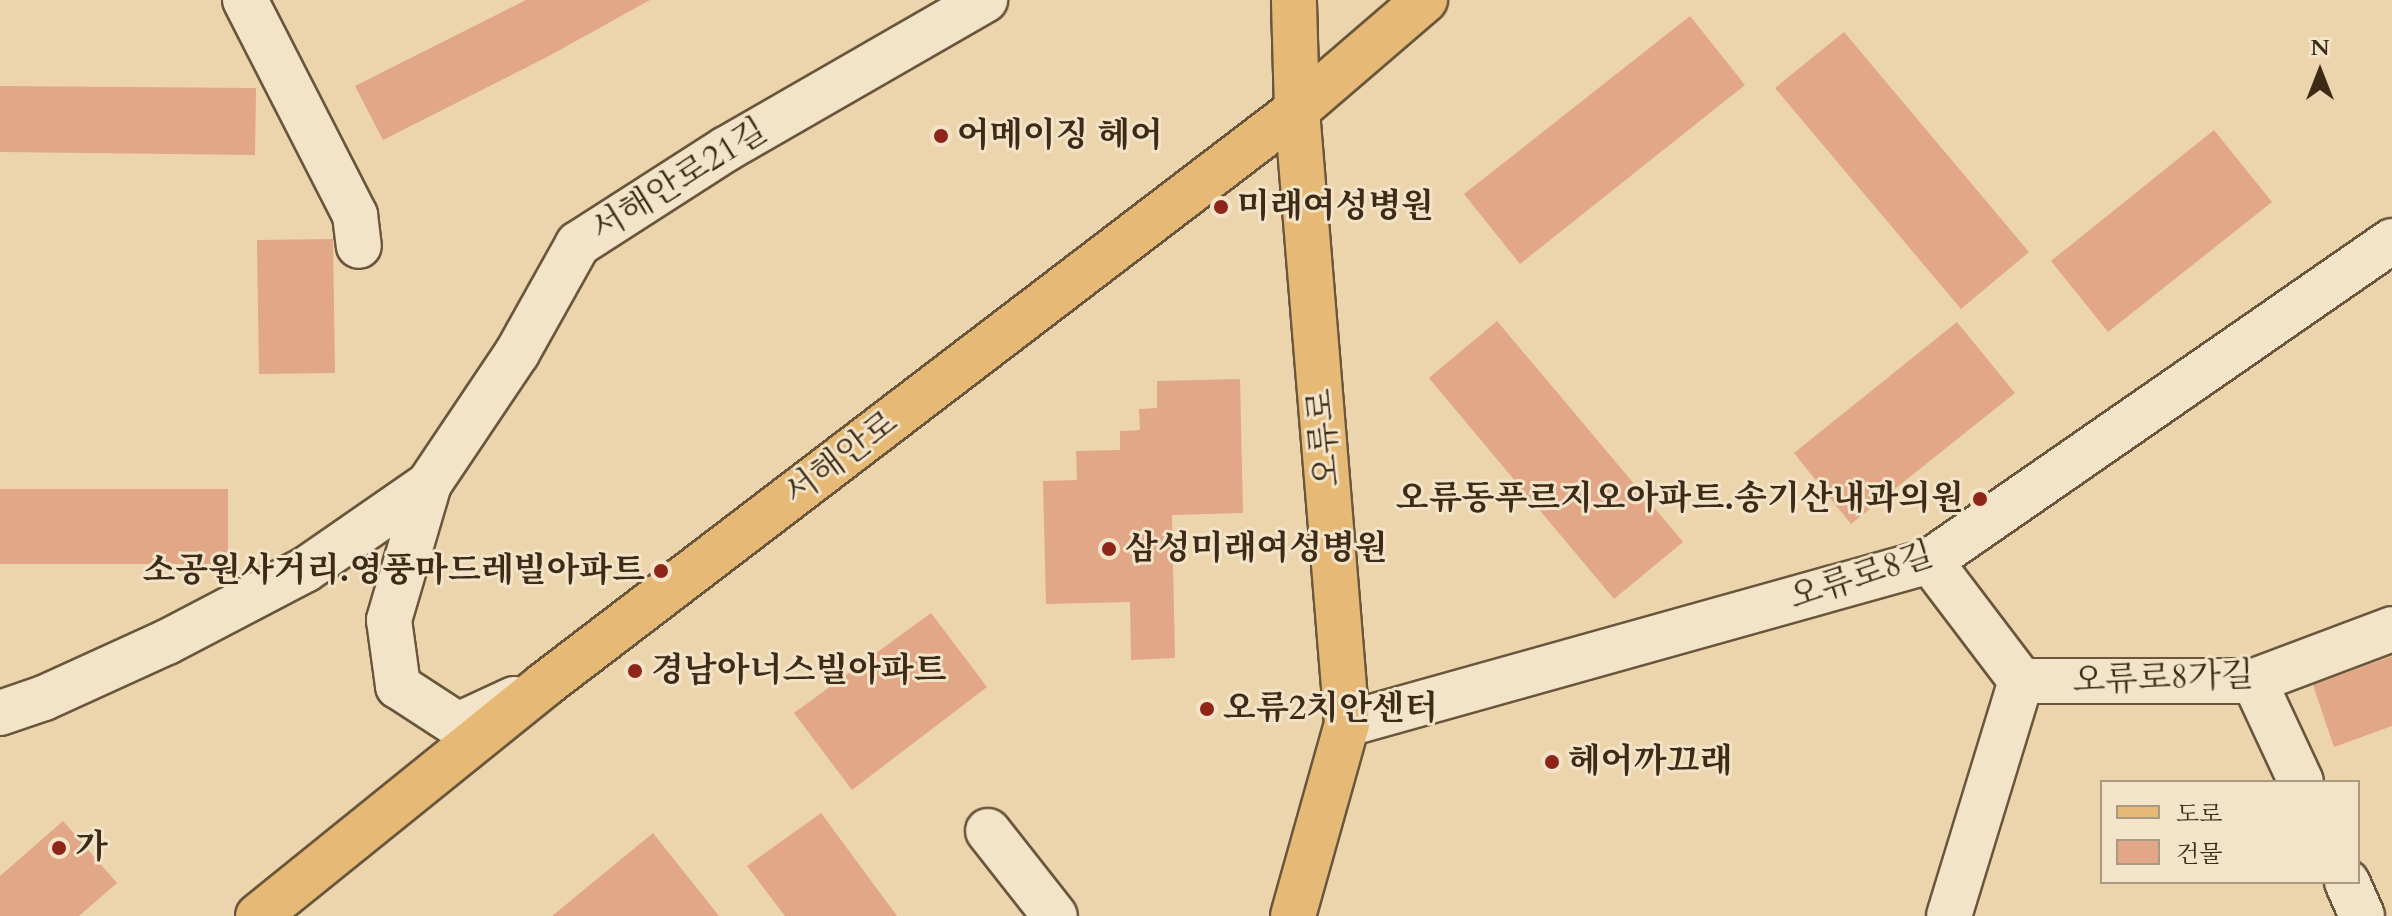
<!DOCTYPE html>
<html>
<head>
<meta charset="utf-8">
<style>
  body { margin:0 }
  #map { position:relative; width:2392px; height:916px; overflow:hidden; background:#ecd5ac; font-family:Cardo,"Noto Serif KR",serif }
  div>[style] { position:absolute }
  .building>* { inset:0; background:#e2a786 }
  .roads { filter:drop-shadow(2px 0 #69563c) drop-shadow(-2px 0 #69563c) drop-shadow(0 2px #69563c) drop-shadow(0 -2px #69563c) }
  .minor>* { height:44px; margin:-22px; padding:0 22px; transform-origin:22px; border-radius:22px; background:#f3e4c9 }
  .major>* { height:44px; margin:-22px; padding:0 22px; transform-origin:22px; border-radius:22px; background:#e6ba76 }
  .dots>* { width:22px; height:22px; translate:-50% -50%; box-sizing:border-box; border:4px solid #f3e4c9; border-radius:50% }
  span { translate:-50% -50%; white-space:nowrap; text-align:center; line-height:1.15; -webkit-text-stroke:6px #f3e4c9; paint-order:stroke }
  .poi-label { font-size:34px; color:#3d2b17; font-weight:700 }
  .left { translate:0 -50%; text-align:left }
  .right { translate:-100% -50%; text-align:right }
  .street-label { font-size:34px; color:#3d2b17 }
  .legend { position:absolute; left:2100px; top:780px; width:260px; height:104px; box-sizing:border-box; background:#f3e4c9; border:2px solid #aa9a82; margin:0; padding:10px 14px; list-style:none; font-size:24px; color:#3d2b17 }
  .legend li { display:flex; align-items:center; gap:16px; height:40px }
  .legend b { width:40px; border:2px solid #aa9a82 }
  .north { position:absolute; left:2280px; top:32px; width:80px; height:80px; -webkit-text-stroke:6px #f3e4c9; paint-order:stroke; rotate:0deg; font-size:22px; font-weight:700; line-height:32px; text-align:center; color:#3d2b17 }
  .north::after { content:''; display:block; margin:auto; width:28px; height:36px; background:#3d2b17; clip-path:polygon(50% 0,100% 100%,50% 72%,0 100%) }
</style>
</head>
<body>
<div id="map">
  <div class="building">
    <i style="clip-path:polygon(526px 0,650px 0,547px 57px,383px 140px,355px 86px)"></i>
    <i style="clip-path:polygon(1690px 16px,1745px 85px,1520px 264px,1464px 194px)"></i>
    <i style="clip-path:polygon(1844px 32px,2029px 252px,1961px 309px,1775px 88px)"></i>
    <i style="clip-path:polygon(0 86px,256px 88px,255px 155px,0 152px)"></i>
    <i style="clip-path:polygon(2214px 130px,2272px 202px,2108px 332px,2051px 261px)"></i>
    <i style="clip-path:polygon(333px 239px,335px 373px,259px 374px,257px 240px)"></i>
    <i style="clip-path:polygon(1497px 321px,1683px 542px,1614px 599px,1429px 378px)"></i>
    <i style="clip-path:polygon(1957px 322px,2015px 393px,1851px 524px,1794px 453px)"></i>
    <i style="clip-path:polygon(1240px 379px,1243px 513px,1172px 515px,1175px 658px,1131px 660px,1130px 602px,1046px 604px,1043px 481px,1077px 480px,1076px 451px,1120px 450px,1120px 431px,1140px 430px,1139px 409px,1157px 408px,1157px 381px)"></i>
    <i style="clip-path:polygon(0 489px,228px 489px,228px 564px,0 564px)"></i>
    <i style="clip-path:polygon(931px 613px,987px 687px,852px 790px,794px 713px)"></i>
    <i style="clip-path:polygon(2392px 656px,2392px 726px,2334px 747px,2313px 685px)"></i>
    <i style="clip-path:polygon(821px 813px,897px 916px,785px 916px,747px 866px)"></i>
    <i style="clip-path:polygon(63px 821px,117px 883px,79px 916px,0 916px,0 876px)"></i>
    <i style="clip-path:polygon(653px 833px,719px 916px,552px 916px)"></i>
  </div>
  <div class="roads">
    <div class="minor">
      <i style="left:245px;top:0;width:242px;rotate:62.9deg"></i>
      <i style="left:355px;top:215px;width:31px;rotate:83deg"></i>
      <i style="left:429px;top:484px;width:158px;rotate:-56.1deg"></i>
      <i style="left:517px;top:353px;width:125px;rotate:-60.8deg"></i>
      <i style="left:578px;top:244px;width:176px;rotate:-32.7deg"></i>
      <i style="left:726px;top:149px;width:299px;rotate:-29.9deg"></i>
      <i style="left:1930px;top:561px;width:151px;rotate:52.8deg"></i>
      <i style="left:2021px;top:681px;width:233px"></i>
      <i style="left:2254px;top:681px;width:147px;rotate:-20.6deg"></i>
      <i style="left:2254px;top:681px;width:111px;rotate:65deg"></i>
      <i style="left:0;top:713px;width:46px;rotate:-18.8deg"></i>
      <i style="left:44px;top:698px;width:135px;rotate:-24.5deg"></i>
      <i style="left:167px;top:642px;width:156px;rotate:-27.6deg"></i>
      <i style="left:305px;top:570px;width:151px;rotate:-34.7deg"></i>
      <i style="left:429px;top:484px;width:142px;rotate:106.4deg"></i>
      <i style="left:389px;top:620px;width:67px;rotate:82.2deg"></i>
      <i style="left:398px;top:686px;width:72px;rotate:33deg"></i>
      <i style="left:458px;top:725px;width:62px;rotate:-24.9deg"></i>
      <i style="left:1347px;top:724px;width:605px;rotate:-15.62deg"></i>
      <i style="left:1930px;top:561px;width:562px;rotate:-34.71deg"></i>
      <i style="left:988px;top:831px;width:108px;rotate:51.8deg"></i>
      <i style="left:2347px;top:882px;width:37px;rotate:66deg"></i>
      <i style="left:1949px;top:916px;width:246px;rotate:-73deg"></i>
    </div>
    <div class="major">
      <i style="left:258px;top:916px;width:368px;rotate:-38.9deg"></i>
      <i style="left:544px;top:685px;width:947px;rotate:-37.37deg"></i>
      <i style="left:1297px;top:110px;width:169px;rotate:-40.7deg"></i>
      <i style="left:1293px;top:916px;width:199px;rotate:-74.3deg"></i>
      <i style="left:1347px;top:724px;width:616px;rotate:-94.66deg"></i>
      <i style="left:1297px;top:110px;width:110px;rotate:-91.6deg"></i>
    </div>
  </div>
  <div class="dots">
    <i style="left:941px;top:136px;background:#8f2418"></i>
    <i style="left:1221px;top:207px;background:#8f2418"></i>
    <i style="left:1980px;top:499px;background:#8f2418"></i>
    <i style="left:1109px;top:549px;background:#8f2418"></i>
    <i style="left:661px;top:571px;background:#8f2418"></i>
    <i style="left:635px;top:671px;background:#8f2418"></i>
    <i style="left:1207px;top:709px;background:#8f2418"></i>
    <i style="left:1552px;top:762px;background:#8f2418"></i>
    <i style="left:59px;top:848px;background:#8f2418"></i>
  </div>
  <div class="poi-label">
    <span class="left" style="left:957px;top:136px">어메이징 헤어</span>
    <span class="left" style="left:1237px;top:207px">미래여성병원</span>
    <span class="right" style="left:1964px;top:499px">오류동푸르지오아파트.송기산내과의원</span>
    <span class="left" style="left:1125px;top:549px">삼성미래여성병원</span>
    <span class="right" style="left:645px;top:571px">소공원사거리.영풍마드레빌아파트</span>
    <span class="left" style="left:651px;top:671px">경남아너스빌아파트</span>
    <span class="left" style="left:1223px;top:709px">오류2치안센터</span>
    <span class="left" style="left:1568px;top:762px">헤어까끄래</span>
    <span class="left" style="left:75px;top:848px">가</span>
  </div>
  <div class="street-label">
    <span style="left:679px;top:180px;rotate:-32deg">서해안로21길</span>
    <span style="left:1324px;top:438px;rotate:-95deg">오류로</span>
    <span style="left:841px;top:458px;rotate:-37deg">서해안로</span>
    <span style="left:1861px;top:576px;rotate:-18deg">오류로8길</span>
    <span style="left:2163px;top:678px;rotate:-2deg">오류로8가길</span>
  </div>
  <ul class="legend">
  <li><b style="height:10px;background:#e6ba76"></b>도로</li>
  <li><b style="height:22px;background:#e2a786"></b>건물</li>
  </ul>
  <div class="north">N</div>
</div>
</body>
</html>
